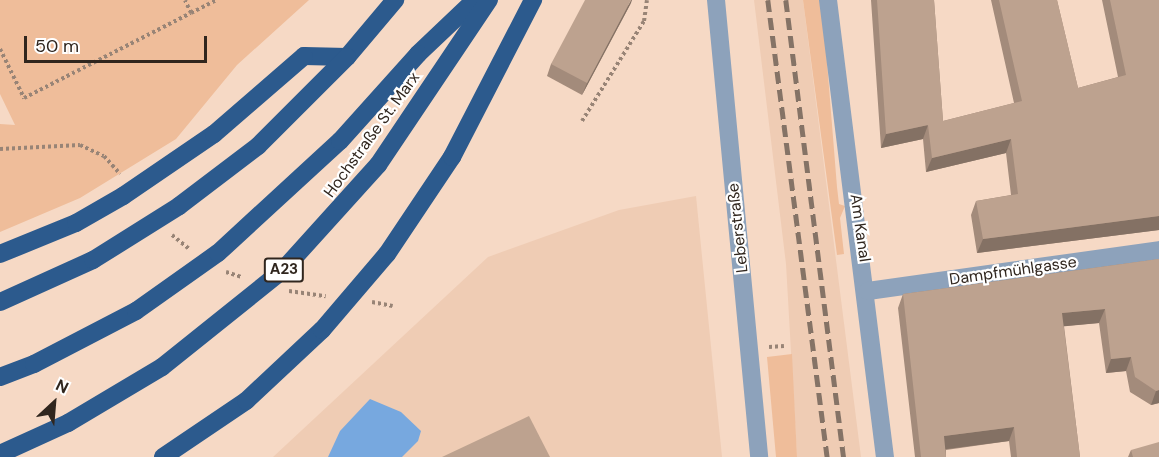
<!DOCTYPE html>
<html>
<head>
<meta charset="utf-8">
<style>
  body { margin:0 }
  #map { position:relative; width:1159px; height:457px; overflow:hidden; background:#f6d9c5; font-family:"DM Sans",sans-serif }
  div>[style] { position:absolute }
  .built>* { inset:0; background:#efccb4 }
  .green>* { inset:0; background:#efbd9a }
  .water>* { inset:0; background:#77a8df }
  .path>* { height:4px; margin-top:-2px; transform-origin:0; background:repeating-linear-gradient(90deg,#988476 0 3px,transparent 0 6px) }
  .minor>* { height:18px; margin:-9px; padding:0 9px; transform-origin:9px; border-radius:9px; background:#8da2bb }
  .highway>* { height:18px; margin:-9px; padding:0 9px; transform-origin:9px; border-radius:9px; background:#2c5a8d }
  .rail>* { height:4.5px; margin-top:-2.25px; transform-origin:0; background:repeating-linear-gradient(90deg,#857366 0 12px,transparent 0 18px) }
  .highway-bridge>* { height:18px; margin:-9px; padding:0 9px; transform-origin:9px; border-radius:9px; background:#2c5a8d }
  .wall>* { inset:0; background:#a38b7b }
  .shaded-wall>* { inset:0; background:#847164 }
  .building>* { inset:0; background:#bda28f }
  span { translate:-50% -50%; white-space:nowrap; text-align:center; line-height:1.15; -webkit-text-stroke:4.5px #fff; paint-order:stroke }
  .shield-label span { padding:2px 4px; background:#fff; border:2px solid; border-radius:4px; -webkit-text-stroke-width:0 }
  .shield-label { font-size:15px; color:#30261e; font-weight:700 }
  .street-label { font-size:16px; color:#30261e }
  .north { position:absolute; left:24px; top:373px; width:60px; height:60px; -webkit-text-stroke:4px #fff; paint-order:stroke; rotate:26deg; font-size:16px; font-weight:700; line-height:24px; text-align:center; color:#30261e }
  .north::after { content:''; display:block; margin:auto; width:21px; height:27px; background:#30261e; clip-path:polygon(50% 0,100% 100%,50% 72%,0 100%) }
  .scale { position:absolute; left:24px; top:36px; width:183px; height:27px; box-sizing:border-box; border:3px solid #30261e; border-top:0; padding-left:8px; font-size:18px; line-height:21px; white-space:nowrap; color:#30261e; -webkit-text-stroke:4px #fff; paint-order:stroke }
</style>
</head>
<body>
<div id="map">
  <div class="built">
    <i style="clip-path:polygon(754px 0,803px 0,861px 457px,797px 457px,786px 264px)"></i>
    <i style="clip-path:polygon(696px 196px,722px 457px,273px 457px,488px 257px,619px 210px)"></i>
  </div>
  <div class="green">
    <i style="clip-path:polygon(0 0,309px 0,237px 65px,176px 139px,80px 198px,0 232px,0 124px,15px 125px,0 94px)"></i>
    <i style="clip-path:polygon(803px 0,822px 0,837px 187px,839px 204px,845px 206px,840px 218px,844px 254px,837px 255px)"></i>
    <i style="clip-path:polygon(792px 354px,797px 457px,776px 457px,767px 357px)"></i>
  </div>
  <div class="water">
    <i style="clip-path:polygon(370px 399px,401px 412px,421px 431px,418px 441px,402px 457px,328px 457px,340px 431px)"></i>
  </div>
  <div class="path">
    <i style="left:191px;top:13px;width:28px;rotate:-27deg"></i>
    <i style="left:0;top:49px;width:55px;rotate:63.9deg"></i>
    <i style="left:24px;top:98px;width:187px;rotate:-27deg"></i>
    <i style="left:191px;top:13px;width:14px;rotate:-115deg"></i>
    <i style="left:582px;top:121px;width:118px;rotate:-58.2deg"></i>
    <i style="left:644px;top:21px;width:21px;rotate:-82deg"></i>
    <i style="left:0;top:149px;width:80px;rotate:-2.9deg"></i>
    <i style="left:80px;top:145px;width:26px;rotate:25deg"></i>
    <i style="left:104px;top:156px;width:24px;rotate:48deg"></i>
    <i style="left:172px;top:235px;width:22px;rotate:39deg"></i>
    <i style="left:226px;top:272px;width:16px;rotate:18deg"></i>
    <i style="left:289px;top:291px;width:37px;rotate:8deg"></i>
    <i style="left:372px;top:302px;width:21px;rotate:11deg"></i>
    <i style="left:769px;top:347px;width:15px;rotate:-4deg"></i>
  </div>
  <div class="minor">
    <i style="left:716px;top:0;width:459px;rotate:84.6deg"></i>
    <i style="left:828px;top:0;width:461px;rotate:82.9deg"></i>
    <i style="left:868px;top:291px;width:294px;rotate:-8deg"></i>
  </div>
  <div class="highway">
    <i style="left:418px;top:54px;width:79px;rotate:-43.5deg"></i>
    <i style="left:304px;top:56px;width:43px;rotate:1.3deg"></i>
    <i style="left:347px;top:57px;width:75px;rotate:-49.9deg"></i>
    <i style="left:0;top:377px;width:36px;rotate:-21deg"></i>
    <i style="left:163px;top:457px;width:100px;rotate:-34deg"></i>
  </div>
  <div class="rail">
    <i style="left:768px;top:0;width:461px;rotate:82.6deg"></i>
    <i style="left:786px;top:0;width:461px;rotate:82.8deg"></i>
  </div>
  <div class="highway-bridge">
    <i style="left:0;top:254px;width:82px;rotate:-22.2deg"></i>
    <i style="left:76px;top:223px;width:54px;rotate:-29.9deg"></i>
    <i style="left:123px;top:196px;width:110px;rotate:-34.3deg"></i>
    <i style="left:214px;top:134px;width:119px;rotate:-40.9deg"></i>
    <i style="left:0;top:302px;width:102px;rotate:-24.3deg"></i>
    <i style="left:93px;top:260px;width:102px;rotate:-32.1deg"></i>
    <i style="left:179px;top:206px;width:99px;rotate:-37.2deg"></i>
    <i style="left:258px;top:146px;width:126px;rotate:-45deg"></i>
    <i style="left:34px;top:364px;width:115px;rotate:-27.5deg"></i>
    <i style="left:136px;top:311px;width:100px;rotate:-35.3deg"></i>
    <i style="left:218px;top:253px;width:166px;rotate:-42.6deg"></i>
    <i style="left:340px;top:141px;width:117px;rotate:-48.1deg"></i>
    <i style="left:246px;top:401px;width:104px;rotate:-43.1deg"></i>
    <i style="left:322px;top:330px;width:100px;rotate:-49.5deg"></i>
    <i style="left:387px;top:254px;width:117px;rotate:-56.2deg"></i>
    <i style="left:452px;top:157px;width:177px;rotate:-62.7deg"></i>
    <i style="left:0;top:454px;width:75px;rotate:-24.5deg"></i>
    <i style="left:68px;top:423px;width:109px;rotate:-30.8deg"></i>
    <i style="left:162px;top:367px;width:155px;rotate:-38.7deg"></i>
    <i style="left:283px;top:270px;width:142px;rotate:-47.9deg"></i>
    <i style="left:378px;top:165px;width:199px;rotate:-56.1deg"></i>
  </div>
  <div class="wall">
    <i style="clip-path:polygon(871px 0,934px 0,943px 121px,1014px 103px,991px 0,1057px 0,1078px 88px,1118px 77px,1102px 0,1159px 0,1159px 230px,977px 253px,971px 215px,976px 201px,1011px 195px,1006px 153px,926px 172px,923px 139px,881px 148px)"></i>
    <i style="clip-path:polygon(631px 3px,582px 95px,547px 76px,551px 64px)"></i>
    <i style="clip-path:polygon(1159px 259px,1159px 403px,1151px 405px,1130px 392px,1126px 371px,1106px 373px,1099px 323px,1064px 326px,1080px 457px,1011px 457px,1009px 441px,946px 450px,946px 457px,915px 457px,898px 308px,903px 294px)"></i>
    <i style="clip-path:polygon(1131px 450px,1159px 457px,1128px 457px)"></i>
  </div>
  <div class="shaded-wall">
    <i style="clip-path:polygon(631px 0,632px 0,631px 3px,582px 95px,587px 83px)"></i>
    <i style="clip-path:polygon(928px 125px,923px 139px,881px 148px,886px 134px)"></i>
    <i style="clip-path:polygon(1011px 139px,1006px 153px,926px 172px,932px 158px)"></i>
    <i style="clip-path:polygon(1159px 216px,1159px 230px,977px 253px,983px 239px)"></i>
    <i style="clip-path:polygon(1105px 309px,1099px 323px,1057px 327px,1062px 313px)"></i>
    <i style="clip-path:polygon(1131px 357px,1126px 371px,1106px 373px,1111px 359px)"></i>
    <i style="clip-path:polygon(1159px 390px,1159px 403px,1151px 405px,1156px 391px)"></i>
    <i style="clip-path:polygon(1014px 427px,1009px 441px,939px 450px,944px 436px)"></i>
  </div>
  <div class="building">
    <i style="clip-path:polygon(585px 0,631px 0,587px 83px,551px 64px)"></i>
    <i style="clip-path:polygon(877px 0,934px 0,943px 121px,1022px 101px,999px 0,1057px 0,1078px 88px,1126px 75px,1110px 0,1159px 0,1159px 216px,983px 239px,976px 201px,1018px 194px,1011px 139px,932px 158px,928px 125px,942px 122px,886px 134px)"></i>
    <i style="clip-path:polygon(1159px 259px,1159px 390px,1156px 391px,1135px 377px,1131px 357px,1111px 359px,1105px 309px,1062px 313px,1080px 457px,1017px 457px,1014px 427px,944px 436px,946px 457px,921px 457px,903px 294px)"></i>
    <i style="clip-path:polygon(529px 416px,550px 457px,442px 457px)"></i>
    <i style="clip-path:polygon(1159px 442px,1159px 457px,1133px 457px,1131px 450px)"></i>
  </div>
  <div class="shield-label">
    <span style="left:284px;top:270px">A23</span>
  </div>
  <div class="street-label">
    <span style="left:372px;top:135px;rotate:-54deg">Hochstraße St. Marx</span>
    <span style="left:738px;top:228px;rotate:-96deg">Leberstraße</span>
    <span style="left:860px;top:228px;rotate:82deg">Am Kanal</span>
    <span style="left:1013px;top:271px;rotate:-8deg">Dampfmühlgasse</span>
  </div>
  <div class="north">N</div>
  <div class="scale">50 m</div>
</div>
</body>
</html>
